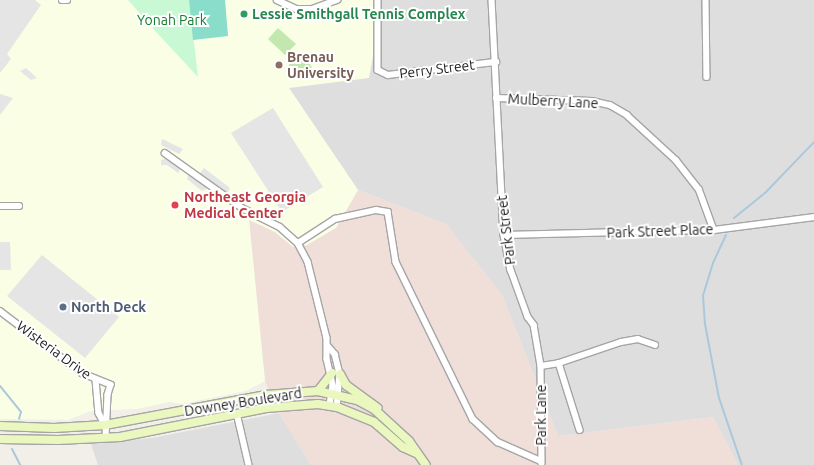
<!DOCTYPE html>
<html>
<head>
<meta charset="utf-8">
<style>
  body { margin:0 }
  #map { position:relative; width:814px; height:465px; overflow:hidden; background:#f1efe8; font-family:Ubuntu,sans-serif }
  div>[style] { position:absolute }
  .residential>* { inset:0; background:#dfdede }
  .commercial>* { inset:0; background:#f0ded8 }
  .education>* { inset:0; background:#f9fee4 }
  .grass>* { inset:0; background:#c2e8b0 }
  .park>* { inset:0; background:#c8f8d4 }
  .pitch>* { inset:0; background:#8adccb }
  .parking>* { inset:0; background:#e5e5e5 }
  .stream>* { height:2px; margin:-1px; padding:0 1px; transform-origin:1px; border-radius:1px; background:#aac8dc }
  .roads { filter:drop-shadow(1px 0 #a5a5a5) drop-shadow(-1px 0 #a5a5a5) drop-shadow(0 1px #a5a5a5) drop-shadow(0 -1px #a5a5a5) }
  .minor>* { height:5.5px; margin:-2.75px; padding:0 2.75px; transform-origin:2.75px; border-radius:2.75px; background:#fff }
  .secondary>* { height:8px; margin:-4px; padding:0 4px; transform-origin:4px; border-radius:4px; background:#eaf7bf }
  .dots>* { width:11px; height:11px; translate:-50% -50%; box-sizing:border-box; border:2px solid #fff; border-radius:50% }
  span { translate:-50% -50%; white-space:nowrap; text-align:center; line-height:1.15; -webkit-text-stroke:4px #fff; paint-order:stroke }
  .leisure-label { font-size:14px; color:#27864d; font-weight:700 }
  .left { translate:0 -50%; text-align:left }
  .park-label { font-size:14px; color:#117d2d }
  .education-label { font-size:14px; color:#785e54; font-weight:700 }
  .street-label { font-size:14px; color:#212121 }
  .health-label { font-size:14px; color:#be3a42; font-weight:700 }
  .service-label { font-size:14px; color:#4e5e75; font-weight:700 }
</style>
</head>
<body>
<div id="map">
  <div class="residential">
    <i style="clip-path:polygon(303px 0,814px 0,814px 465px,738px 465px,713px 417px,558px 436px,502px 295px,446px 224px,358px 190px,289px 88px)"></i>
    <i style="clip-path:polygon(279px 413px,311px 465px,98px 465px,91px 444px,152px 438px)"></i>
  </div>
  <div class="commercial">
    <i style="clip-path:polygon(358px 190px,446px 224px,502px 295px,558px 436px,713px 417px,738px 465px,311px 465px,279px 413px,265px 381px,249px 219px,275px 232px,293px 247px,336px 228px)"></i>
  </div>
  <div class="education">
    <i style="clip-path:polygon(0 0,374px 0,374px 51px,369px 78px,289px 88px,358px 190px,336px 228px,307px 245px,293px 247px,275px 232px,249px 220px,265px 381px,246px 391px,182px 404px,169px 402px,137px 409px,91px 411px,68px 420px,0 419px)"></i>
  </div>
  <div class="grass">
    <i style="clip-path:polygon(278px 28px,296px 44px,285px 55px,268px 39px)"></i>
    <i style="clip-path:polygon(298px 56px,306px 56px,312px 68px,305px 80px,287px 78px,290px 59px)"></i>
  </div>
  <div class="park">
    <i style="clip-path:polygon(128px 0,189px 0,198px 77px,159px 35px)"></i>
  </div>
  <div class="pitch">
    <i style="clip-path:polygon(189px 0,225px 0,228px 36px,193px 40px)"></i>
  </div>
  <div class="parking">
    <i style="clip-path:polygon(0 0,35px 0,41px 5px,7px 54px,11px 59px,0 73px)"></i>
    <i style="clip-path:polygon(26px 68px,37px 78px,31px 80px,20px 71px)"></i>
    <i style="clip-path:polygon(0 94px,13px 98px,0 115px)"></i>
    <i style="clip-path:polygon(273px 108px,323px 187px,282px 212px,231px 133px)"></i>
    <i style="clip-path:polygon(162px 139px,183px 149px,179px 154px,161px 145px)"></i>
    <i style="clip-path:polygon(164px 159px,171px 160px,181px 168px,178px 173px,167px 165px,161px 165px,161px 160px)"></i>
    <i style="clip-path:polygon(204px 168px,230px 188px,227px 194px,200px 173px)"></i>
    <i style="clip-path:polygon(189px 174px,208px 188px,202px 191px,187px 179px)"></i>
    <i style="clip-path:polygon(0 242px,10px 242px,11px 270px,0 270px)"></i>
    <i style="clip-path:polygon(42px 255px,119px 317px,85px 358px,7px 296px)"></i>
  </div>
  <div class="stream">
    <i style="left:734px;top:218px;width:40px;rotate:-39deg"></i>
    <i style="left:765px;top:193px;width:71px;rotate:-46.1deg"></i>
    <i style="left:726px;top:235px;width:31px;rotate:115deg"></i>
    <i style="left:713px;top:263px;width:34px;rotate:107deg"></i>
    <i style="left:703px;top:296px;width:28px;rotate:86deg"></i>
    <i style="left:705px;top:324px;width:75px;rotate:79.3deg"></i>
    <i style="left:719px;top:398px;width:71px;rotate:71.1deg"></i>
    <i style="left:0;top:386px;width:33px;rotate:51deg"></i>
    <i style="left:21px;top:412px;width:7px;rotate:106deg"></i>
    <i style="left:12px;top:449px;width:18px;rotate:63deg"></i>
  </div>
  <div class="roads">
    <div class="minor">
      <i style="left:62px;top:0;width:5px"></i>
      <i style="left:277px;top:0;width:21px;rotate:25deg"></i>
      <i style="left:296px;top:9px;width:16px"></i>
      <i style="left:312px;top:9px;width:27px;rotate:-20deg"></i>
      <i style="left:378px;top:0;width:70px;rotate:90deg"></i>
      <i style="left:378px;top:70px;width:11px;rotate:27deg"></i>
      <i style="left:388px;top:75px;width:109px;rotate:-6.9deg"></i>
      <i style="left:492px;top:0;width:235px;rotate:87.1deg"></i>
      <i style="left:504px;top:235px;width:36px;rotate:79deg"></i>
      <i style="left:511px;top:270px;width:50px;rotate:70.1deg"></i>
      <i style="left:528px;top:317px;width:10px;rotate:53deg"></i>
      <i style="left:534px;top:325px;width:42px;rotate:80.3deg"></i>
      <i style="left:541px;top:366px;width:18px;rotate:-9deg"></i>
      <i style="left:559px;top:363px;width:70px;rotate:72.6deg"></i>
      <i style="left:706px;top:0;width:77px;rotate:89.3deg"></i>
      <i style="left:496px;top:98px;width:96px;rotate:1.8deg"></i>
      <i style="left:592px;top:101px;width:18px;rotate:13deg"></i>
      <i style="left:610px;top:105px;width:20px;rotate:30deg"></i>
      <i style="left:627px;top:115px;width:67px;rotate:42.6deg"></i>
      <i style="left:676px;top:160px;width:37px;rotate:52deg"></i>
      <i style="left:699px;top:189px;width:44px;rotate:69.9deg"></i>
      <i style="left:165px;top:153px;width:95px;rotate:35.5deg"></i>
      <i style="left:242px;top:208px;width:42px;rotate:26.6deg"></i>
      <i style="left:280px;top:227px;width:24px;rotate:42deg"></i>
      <i style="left:298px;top:243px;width:21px;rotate:62deg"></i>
      <i style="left:308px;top:262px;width:78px;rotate:76deg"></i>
      <i style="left:327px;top:338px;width:21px;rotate:90deg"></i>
      <i style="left:327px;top:359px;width:28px;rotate:77deg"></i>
      <i style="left:333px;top:386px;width:19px;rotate:99deg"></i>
      <i style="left:0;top:206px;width:19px"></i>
      <i style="left:504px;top:235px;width:210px;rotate:-1.4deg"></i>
      <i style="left:714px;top:230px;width:101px;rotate:-7.4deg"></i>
      <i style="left:298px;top:243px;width:44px;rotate:-33deg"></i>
      <i style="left:335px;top:219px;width:42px;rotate:-12.4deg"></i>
      <i style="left:376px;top:210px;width:12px;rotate:9deg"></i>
      <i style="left:388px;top:212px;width:51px;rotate:80.9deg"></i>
      <i style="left:396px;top:262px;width:175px;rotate:63.9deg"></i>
      <i style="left:473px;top:419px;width:34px;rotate:43deg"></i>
      <i style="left:498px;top:442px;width:47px;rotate:23.8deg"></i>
      <i style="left:0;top:311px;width:103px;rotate:37.1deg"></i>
      <i style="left:82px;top:373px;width:31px;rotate:22deg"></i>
      <i style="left:111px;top:385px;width:10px;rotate:107deg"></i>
      <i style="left:108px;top:395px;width:43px;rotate:92.7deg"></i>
      <i style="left:328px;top:346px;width:11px;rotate:49deg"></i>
      <i style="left:335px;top:354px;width:21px;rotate:76deg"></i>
      <i style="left:340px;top:374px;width:33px;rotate:95deg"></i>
      <i style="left:559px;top:363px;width:65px;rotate:-18.7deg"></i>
      <i style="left:621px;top:342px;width:17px;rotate:-10deg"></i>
      <i style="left:638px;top:339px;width:18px;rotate:19deg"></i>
      <i style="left:541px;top:366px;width:97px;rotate:89.4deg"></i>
      <i style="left:96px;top:380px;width:33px;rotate:85deg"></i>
      <i style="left:99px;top:413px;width:13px;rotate:63deg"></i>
      <i style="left:237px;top:413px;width:53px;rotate:77deg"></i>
    </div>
    <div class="secondary">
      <i style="left:340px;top:374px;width:13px;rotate:61deg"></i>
      <i style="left:346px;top:385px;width:39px;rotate:36deg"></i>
      <i style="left:318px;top:391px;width:23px;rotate:-52deg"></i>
      <i style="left:0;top:426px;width:54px;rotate:2.1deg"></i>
      <i style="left:54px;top:428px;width:51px;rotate:-3.4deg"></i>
      <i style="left:105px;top:425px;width:164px;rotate:-10.6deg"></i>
      <i style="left:266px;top:395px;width:52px;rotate:-4.4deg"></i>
      <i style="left:318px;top:391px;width:40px;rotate:13deg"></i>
      <i style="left:357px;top:400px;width:19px;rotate:28deg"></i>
      <i style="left:374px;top:409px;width:47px;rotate:42.4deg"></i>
      <i style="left:409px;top:441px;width:29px;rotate:55deg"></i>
      <i style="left:0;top:439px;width:58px;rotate:1deg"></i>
      <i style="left:58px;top:440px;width:62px;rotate:-2.8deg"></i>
      <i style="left:120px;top:437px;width:149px;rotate:-11.2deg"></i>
      <i style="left:266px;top:408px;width:52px;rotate:-4.4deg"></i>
      <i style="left:318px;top:404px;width:19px;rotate:9deg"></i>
      <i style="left:337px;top:407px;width:40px;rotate:22deg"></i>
      <i style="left:374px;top:422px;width:38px;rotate:41deg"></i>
      <i style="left:403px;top:447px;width:14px;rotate:25deg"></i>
    </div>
  </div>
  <div class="dots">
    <i style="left:244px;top:14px;background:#2e9e5b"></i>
    <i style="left:279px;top:65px;background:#8d6e63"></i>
    <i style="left:175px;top:205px;background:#e0444e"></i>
    <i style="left:63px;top:307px;background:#5c6f8a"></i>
  </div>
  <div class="leisure-label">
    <span class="left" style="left:252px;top:14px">Lessie Smithgall Tennis Complex</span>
  </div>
  <div class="park-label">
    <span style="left:172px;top:20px">Yonah Park</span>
  </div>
  <div class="education-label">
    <span class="left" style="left:287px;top:65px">Brenau<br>University</span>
  </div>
  <div class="street-label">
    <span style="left:437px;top:69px;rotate:-7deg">Perry Street</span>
    <span style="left:553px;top:101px;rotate:3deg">Mulberry Lane</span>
    <span style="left:506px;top:230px;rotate:-97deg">Park Street</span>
    <span style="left:660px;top:231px;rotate:-2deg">Park Street Place</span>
    <span style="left:54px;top:350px;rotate:36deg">Wisteria Drive</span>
    <span style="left:243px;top:402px;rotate:-9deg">Downey Boulevard</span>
    <span style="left:541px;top:415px;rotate:-90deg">Park Lane</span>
  </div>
  <div class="health-label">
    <span class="left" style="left:184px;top:205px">Northeast Georgia<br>Medical Center</span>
  </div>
  <div class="service-label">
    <span class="left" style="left:71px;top:307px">North Deck</span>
  </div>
</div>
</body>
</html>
